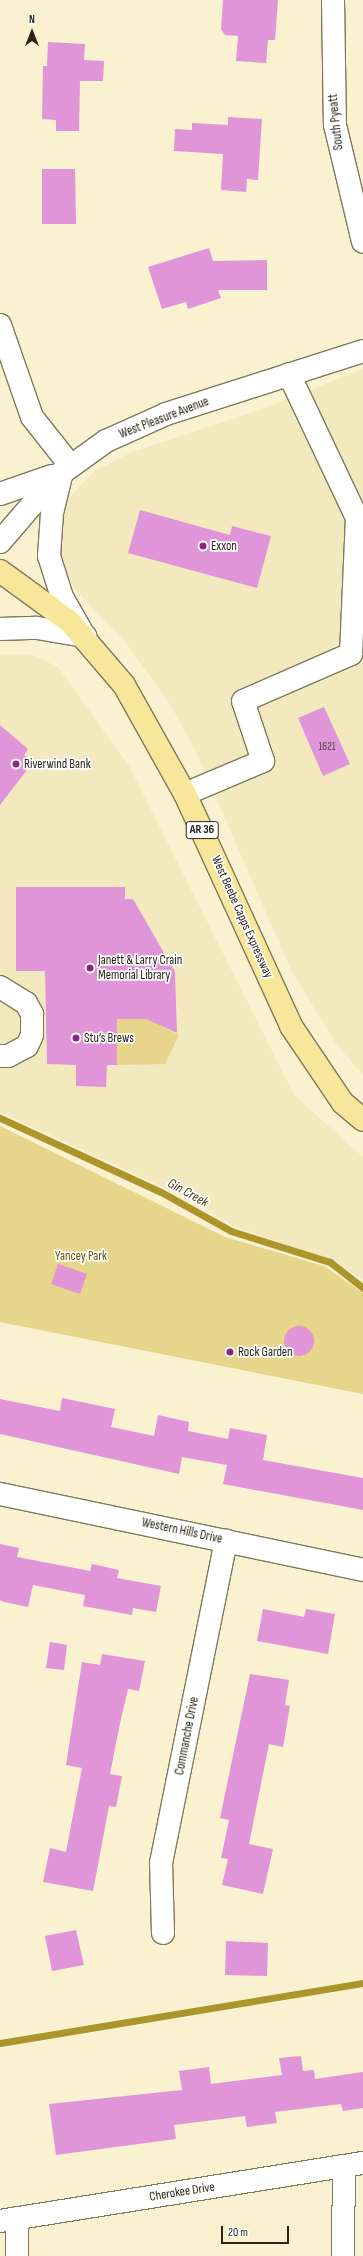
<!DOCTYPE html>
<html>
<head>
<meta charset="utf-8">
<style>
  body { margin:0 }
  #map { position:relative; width:363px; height:2256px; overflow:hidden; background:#f9f1cf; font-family:"Sofia Sans Condensed",sans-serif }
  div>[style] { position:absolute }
  .built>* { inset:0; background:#f2e9bf }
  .green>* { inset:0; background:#e6d58b }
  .stream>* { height:7px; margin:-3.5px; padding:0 3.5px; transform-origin:3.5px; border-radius:3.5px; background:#ac952a }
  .building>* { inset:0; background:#e095d9 }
  .round { border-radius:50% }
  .roads { filter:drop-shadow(1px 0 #80795a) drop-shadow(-1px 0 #80795a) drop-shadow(0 1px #80795a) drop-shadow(0 -1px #80795a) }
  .minor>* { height:22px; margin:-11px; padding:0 11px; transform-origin:11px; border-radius:11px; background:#fff }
  .major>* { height:22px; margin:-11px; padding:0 11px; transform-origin:11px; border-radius:11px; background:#f8e79b }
  .dots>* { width:11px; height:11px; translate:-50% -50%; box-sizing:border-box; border:2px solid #fff; border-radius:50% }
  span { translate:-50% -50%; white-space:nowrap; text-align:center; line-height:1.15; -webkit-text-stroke:3.5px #fff; paint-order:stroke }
  .number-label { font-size:11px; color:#564148 }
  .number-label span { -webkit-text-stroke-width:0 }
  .shield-label span { padding:1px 3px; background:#fff; border:1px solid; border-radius:3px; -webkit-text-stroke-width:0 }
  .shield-label { font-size:12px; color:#282518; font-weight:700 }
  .street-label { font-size:13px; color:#282518 }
  .poi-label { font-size:13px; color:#282518 }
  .left { translate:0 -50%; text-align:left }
  .park-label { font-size:13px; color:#635400 }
  .water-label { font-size:14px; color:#483e13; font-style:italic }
  .north { position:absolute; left:12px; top:12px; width:40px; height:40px; -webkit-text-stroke:3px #fff; paint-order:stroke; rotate:0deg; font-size:11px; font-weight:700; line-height:16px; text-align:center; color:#282518 }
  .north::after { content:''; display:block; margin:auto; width:14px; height:18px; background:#282518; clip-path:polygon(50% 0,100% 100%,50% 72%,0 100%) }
  .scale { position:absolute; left:221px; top:2226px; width:68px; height:18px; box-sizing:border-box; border:2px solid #282518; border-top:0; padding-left:5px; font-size:12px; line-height:14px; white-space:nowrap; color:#282518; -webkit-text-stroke:3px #fff; paint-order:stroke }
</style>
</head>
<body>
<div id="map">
  <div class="built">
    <i style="clip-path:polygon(363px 369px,363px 1075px,337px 1045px,292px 972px,196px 752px,170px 704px,127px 644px,75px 589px,62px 570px,58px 546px,59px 521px,66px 501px,95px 471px,130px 453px,257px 411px)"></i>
    <i style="clip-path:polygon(0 654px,30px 654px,58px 667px,129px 766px,294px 1095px,363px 1157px,363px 1279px,330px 1260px,231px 1225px,200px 1204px,0 1112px)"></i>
  </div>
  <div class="green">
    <i style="clip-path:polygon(117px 1019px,146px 1019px,179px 1035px,165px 1064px,117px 1065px)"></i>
    <i style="clip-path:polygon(0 1126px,225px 1237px,324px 1266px,363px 1293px,363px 1394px,0 1322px)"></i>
  </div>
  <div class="stream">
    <i style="left:0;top:1118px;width:177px;rotate:24.7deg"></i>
    <i style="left:161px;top:1192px;width:80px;rotate:29.1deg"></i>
    <i style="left:231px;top:1231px;width:104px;rotate:17.4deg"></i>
    <i style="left:330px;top:1262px;width:42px;rotate:38.2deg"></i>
    <i style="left:0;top:2043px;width:368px;rotate:-9.4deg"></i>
  </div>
  <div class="building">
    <i style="clip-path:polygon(223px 0,278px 0,275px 40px,268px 40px,266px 63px,236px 61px,238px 36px,225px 35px,221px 29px)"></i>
    <i style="clip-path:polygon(48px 42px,85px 44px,84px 60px,104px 61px,103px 81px,80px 81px,79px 131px,56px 131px,56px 120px,42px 119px,43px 66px,47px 66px)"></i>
    <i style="clip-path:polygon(228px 117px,262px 119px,258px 180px,247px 179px,246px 192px,221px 190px,223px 154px,174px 151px,175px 129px,192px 130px,192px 123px,228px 125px)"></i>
    <i style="clip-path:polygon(42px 169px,75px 169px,76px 224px,42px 224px)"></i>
    <i style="clip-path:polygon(209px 248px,213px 261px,267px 260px,267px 290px,218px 290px,221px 298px,188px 309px,186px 302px,162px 309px,148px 267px)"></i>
    <i style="clip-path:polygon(140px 510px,230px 535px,232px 526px,271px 536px,257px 588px,128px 553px)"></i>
    <i style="clip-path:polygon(324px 707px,350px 764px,323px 776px,298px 718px)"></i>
    <i style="clip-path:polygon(0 725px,28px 749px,24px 755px,33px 762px,0 805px)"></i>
    <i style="clip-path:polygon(16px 887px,125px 887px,125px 899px,133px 899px,175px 972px,177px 1033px,146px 1019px,117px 1019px,117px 1065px,107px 1065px,106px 1087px,76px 1086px,76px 1065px,47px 1064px,45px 971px,16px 971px)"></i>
    <i style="clip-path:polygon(58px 1264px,87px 1274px,80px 1294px,51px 1284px)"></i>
    <i class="round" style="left:284px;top:1326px;width:30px;height:30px"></i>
    <i style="clip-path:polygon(62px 1398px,115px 1409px,111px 1427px,154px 1436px,158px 1415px,189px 1422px,188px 1431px,228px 1439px,230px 1428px,267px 1435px,263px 1460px,363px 1478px,363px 1510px,223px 1484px,227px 1465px,182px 1457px,179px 1474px,0 1434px,0 1399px,60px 1411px)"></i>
    <i style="clip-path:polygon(0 1544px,19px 1548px,17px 1557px,90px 1571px,92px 1564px,119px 1570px,117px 1578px,161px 1586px,156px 1612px,133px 1608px,132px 1615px,83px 1606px,85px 1595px,33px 1585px,28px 1607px,4px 1602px,0 1600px)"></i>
    <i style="clip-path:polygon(263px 1609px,304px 1617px,306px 1609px,335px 1614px,328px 1654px,257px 1641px)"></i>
    <i style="clip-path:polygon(50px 1642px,67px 1645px,64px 1670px,46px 1668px)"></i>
    <i style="clip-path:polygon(102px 1654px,145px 1661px,139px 1691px,128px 1689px,119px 1728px,110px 1774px,122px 1776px,116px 1807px,109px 1806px,93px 1891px,43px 1882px,50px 1848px,66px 1852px,82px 1768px,66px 1765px,82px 1662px,100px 1665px)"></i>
    <i style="clip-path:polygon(250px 1674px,289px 1680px,285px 1705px,290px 1706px,283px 1747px,269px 1744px,249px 1844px,273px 1849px,263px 1894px,222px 1885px,228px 1859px,221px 1858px,229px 1820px,220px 1818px)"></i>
    <i style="clip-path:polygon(76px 1930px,84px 1965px,52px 1971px,45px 1936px)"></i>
    <i style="clip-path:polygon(226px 1941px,268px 1943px,267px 1976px,225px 1975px)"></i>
    <i style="clip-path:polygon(301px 2056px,303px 2071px,314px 2070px,315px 2079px,363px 2072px,363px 2108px,343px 2111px,341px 2104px,275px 2112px,277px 2123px,247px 2127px,245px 2116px,174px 2125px,176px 2139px,56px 2155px,49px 2104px,182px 2090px,179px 2071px,209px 2067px,211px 2084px,282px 2075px,279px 2058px)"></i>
  </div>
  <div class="roads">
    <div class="minor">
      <i style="left:333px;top:0;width:125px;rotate:89.1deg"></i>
      <i style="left:335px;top:125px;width:120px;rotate:76.5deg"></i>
      <i style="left:0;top:325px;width:97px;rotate:70.8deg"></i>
      <i style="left:32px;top:417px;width:61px;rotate:51.6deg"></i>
      <i style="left:62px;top:472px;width:42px;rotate:103.7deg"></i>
      <i style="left:52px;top:513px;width:43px;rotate:94deg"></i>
      <i style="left:49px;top:556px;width:43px;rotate:72.4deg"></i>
      <i style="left:62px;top:597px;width:40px;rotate:60.3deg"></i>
      <i style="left:0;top:494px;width:55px;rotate:-19.1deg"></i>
      <i style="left:0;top:542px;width:86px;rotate:-49.3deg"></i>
      <i style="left:56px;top:477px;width:62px;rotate:-35.8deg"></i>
      <i style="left:106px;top:441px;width:66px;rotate:-24.2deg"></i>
      <i style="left:166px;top:414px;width:207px;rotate:-17.7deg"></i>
      <i style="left:0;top:629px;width:37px;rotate:-2deg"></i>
      <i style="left:37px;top:628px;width:49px;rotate:9.5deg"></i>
      <i style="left:185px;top:794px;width:85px;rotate:-22.9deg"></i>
      <i style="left:263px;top:761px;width:63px;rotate:-108.4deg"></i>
      <i style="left:243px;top:701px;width:118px;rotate:-23.5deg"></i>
      <i style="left:351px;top:654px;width:136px;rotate:-87.5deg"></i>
      <i style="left:357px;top:518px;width:159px;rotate:-115.3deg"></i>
      <i style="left:0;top:987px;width:31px;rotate:32deg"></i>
      <i style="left:26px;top:1003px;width:13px;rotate:61deg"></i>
      <i style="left:32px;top:1014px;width:21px;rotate:90deg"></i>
      <i style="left:32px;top:1035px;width:12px;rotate:114deg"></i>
      <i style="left:27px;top:1046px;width:21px;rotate:152deg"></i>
      <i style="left:8px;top:1056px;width:8px;rotate:180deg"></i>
      <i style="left:0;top:1494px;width:371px;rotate:11.8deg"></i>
      <i style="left:163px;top:1933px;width:70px;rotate:-91.6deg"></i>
      <i style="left:161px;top:1863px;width:329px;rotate:-78.6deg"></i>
      <i style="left:17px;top:2218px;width:38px;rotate:90deg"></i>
      <i style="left:0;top:2221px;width:368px;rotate:-9.1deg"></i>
      <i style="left:343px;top:2256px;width:90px;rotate:-89.4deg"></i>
    </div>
    <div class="major">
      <i style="left:0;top:571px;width:87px;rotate:36.1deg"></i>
      <i style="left:70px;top:622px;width:83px;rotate:49.4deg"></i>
      <i style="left:124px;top:685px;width:125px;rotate:60.8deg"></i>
      <i style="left:185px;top:794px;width:255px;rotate:65.4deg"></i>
      <i style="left:291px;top:1026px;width:93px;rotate:56deg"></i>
      <i style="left:343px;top:1103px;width:26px;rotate:40deg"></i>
    </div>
  </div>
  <div class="dots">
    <i style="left:203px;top:546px;background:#8d2488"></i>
    <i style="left:16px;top:764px;background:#8d2488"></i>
    <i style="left:90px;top:968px;background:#8d2488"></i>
    <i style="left:76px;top:1038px;background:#8d2488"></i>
    <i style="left:230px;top:1352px;background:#8d2488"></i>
  </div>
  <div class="number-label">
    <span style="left:327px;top:747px">1621</span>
  </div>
  <div class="shield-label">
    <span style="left:202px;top:830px">AR 36</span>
  </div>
  <div class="street-label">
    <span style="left:336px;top:122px;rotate:-96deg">South Pyeatt</span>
    <span style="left:164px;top:418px;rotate:-21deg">West Pleasure Avenue</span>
    <span style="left:242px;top:917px;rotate:66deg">West Beebe Capps Expressway</span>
    <span style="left:182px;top:1531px;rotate:12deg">Western Hills Drive</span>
    <span style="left:187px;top:1736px;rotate:-79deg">Commanche Drive</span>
    <span style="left:182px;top:2192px;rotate:-9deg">Cherokee Drive</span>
  </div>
  <div class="poi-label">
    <span class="left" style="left:211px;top:546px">Exxon</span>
    <span class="left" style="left:24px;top:764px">Riverwind Bank</span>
    <span class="left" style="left:98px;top:968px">Janett &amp; Larry Crain<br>Memorial Library</span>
    <span class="left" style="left:84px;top:1038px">Stu’s Brews</span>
    <span class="left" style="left:238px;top:1352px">Rock Garden</span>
  </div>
  <div class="park-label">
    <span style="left:81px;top:1256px">Yancey Park</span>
  </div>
  <div class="water-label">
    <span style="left:188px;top:1193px;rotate:29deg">Gin Creek</span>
  </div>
  <div class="north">N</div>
  <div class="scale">20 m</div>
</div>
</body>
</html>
